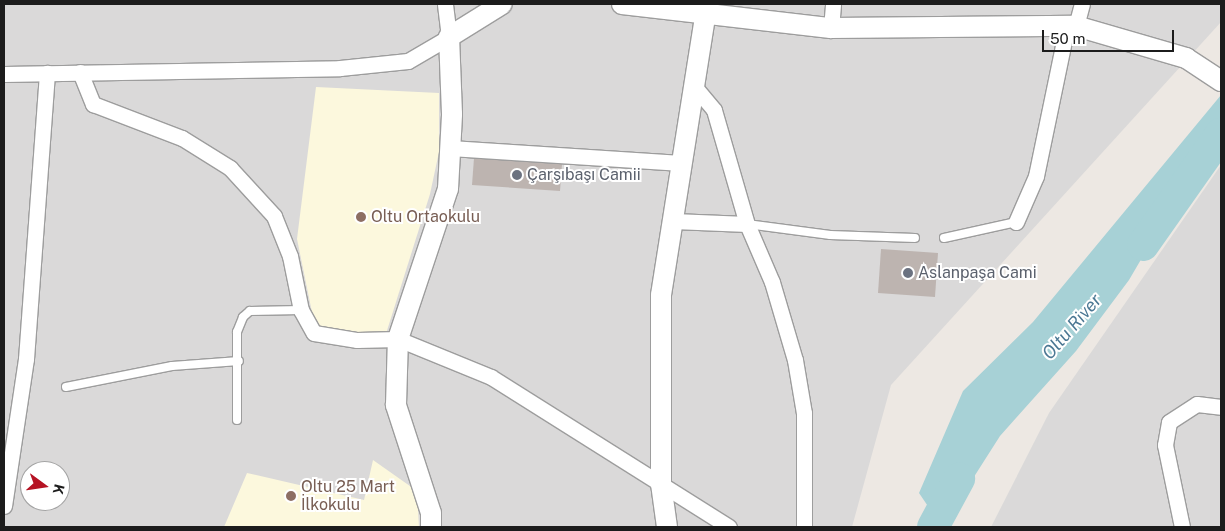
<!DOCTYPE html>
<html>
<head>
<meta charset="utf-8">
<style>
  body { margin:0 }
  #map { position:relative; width:1225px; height:531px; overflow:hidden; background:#ede8e3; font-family:"Public Sans",sans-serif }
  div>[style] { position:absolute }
  .residential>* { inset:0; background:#dad9d9 }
  .education>* { inset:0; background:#fcf8dd }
  .water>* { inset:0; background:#a7d1d6 }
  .river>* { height:32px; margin:-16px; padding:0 16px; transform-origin:16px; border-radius:16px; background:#a7d1d6 }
  .building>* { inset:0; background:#bdb4b0 }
  .roads { filter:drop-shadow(1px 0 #9d9d9d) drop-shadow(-1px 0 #9d9d9d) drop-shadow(0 1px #9d9d9d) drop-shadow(0 -1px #9d9d9d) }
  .service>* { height:8px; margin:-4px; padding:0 4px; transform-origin:4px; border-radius:4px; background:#fff }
  .minor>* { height:15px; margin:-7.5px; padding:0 7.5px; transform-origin:7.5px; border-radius:7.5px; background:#fff }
  .tertiary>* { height:20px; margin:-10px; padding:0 10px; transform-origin:10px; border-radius:10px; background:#fff }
  .dots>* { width:14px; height:14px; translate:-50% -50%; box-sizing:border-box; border:2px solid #fff; border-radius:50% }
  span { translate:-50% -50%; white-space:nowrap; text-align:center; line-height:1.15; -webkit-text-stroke:4px #fff; paint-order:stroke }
  .worship-label { font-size:16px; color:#5b616d }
  .left { translate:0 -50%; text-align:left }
  .education-label { font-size:16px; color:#785e54 }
  .water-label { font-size:18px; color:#4c7894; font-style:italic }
  .frame { position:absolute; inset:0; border:5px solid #1c1c1c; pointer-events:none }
  .north { position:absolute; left:20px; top:461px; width:50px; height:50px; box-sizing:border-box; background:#fff; border:1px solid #a4a4a4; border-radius:50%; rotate:104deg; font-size:14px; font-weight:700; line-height:20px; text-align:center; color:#1c1c1c }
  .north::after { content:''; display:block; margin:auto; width:18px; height:22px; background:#b61324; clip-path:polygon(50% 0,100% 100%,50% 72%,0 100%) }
  .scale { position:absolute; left:1042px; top:30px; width:132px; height:22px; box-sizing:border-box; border:2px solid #1c1c1c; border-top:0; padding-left:6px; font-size:15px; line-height:18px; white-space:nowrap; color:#1c1c1c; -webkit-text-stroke:4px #fff; paint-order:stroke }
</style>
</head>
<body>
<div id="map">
  <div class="residential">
    <i style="clip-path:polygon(evenodd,4px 4px,1221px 4px,1221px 22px,891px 385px,852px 527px,4px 527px,4px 4px,30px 471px,60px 471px,60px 501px,30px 501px,30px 471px)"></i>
    <i style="clip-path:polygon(1221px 165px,1221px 527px,991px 527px,1049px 413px)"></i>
  </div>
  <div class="education">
    <i style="clip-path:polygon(316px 87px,439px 93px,439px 152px,430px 194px,385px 337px,315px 327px,297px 239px)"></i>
    <i style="clip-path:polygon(373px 460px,417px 491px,419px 527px,224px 527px,247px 473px,364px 500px)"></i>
  </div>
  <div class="water">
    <i style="clip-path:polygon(1221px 95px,1221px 153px,1177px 198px,1129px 280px,1076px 351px,1000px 436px,942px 527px,919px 493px,963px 391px,1033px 322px)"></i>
  </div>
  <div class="river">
    <i style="left:1143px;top:245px;width:136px;rotate:-54.9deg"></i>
    <i style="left:933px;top:527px;width:55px;rotate:-61.6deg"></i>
  </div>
  <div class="building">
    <i style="clip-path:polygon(474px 158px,562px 164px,560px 191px,472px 185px)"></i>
    <i style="clip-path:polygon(881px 249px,938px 253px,935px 297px,878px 293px)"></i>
  </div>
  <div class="roads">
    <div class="service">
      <i style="left:747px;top:224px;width:84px;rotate:7.5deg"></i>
      <i style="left:830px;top:235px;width:85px;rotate:2deg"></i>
      <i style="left:944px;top:238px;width:74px;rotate:-12.5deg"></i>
      <i style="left:66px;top:387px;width:108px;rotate:-11.2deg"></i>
      <i style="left:172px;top:366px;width:67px;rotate:-4.3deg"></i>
      <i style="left:237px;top:420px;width:88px;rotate:-90deg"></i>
      <i style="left:237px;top:332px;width:16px;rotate:-68deg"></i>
      <i style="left:243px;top:317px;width:9px;rotate:-41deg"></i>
      <i style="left:250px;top:311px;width:51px;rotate:-1.1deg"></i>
    </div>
    <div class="minor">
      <i style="left:1076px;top:26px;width:23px;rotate:-75deg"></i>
      <i style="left:831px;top:28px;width:24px;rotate:-85deg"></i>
      <i style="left:80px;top:72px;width:35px;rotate:68deg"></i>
      <i style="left:93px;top:104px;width:95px;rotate:20.9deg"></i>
      <i style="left:182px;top:138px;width:57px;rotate:32deg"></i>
      <i style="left:230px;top:168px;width:65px;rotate:47.5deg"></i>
      <i style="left:274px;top:216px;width:43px;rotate:68.2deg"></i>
      <i style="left:290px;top:256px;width:55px;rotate:78.5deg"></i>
      <i style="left:301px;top:310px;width:26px;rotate:61deg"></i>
      <i style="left:314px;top:333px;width:44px;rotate:9.2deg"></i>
      <i style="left:357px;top:340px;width:41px;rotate:-1.4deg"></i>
      <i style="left:398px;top:339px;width:100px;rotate:22.2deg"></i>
      <i style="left:491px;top:377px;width:281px;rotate:32.2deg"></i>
      <i style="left:4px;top:74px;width:336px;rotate:-1deg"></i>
      <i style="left:340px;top:68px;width:68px;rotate:-5.9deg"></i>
      <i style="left:408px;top:61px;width:48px;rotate:-30.3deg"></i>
      <i style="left:449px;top:37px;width:33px;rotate:-97deg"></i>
      <i style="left:694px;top:86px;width:31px;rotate:50deg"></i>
      <i style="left:714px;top:110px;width:119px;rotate:73.9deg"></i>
      <i style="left:747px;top:224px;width:63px;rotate:66.7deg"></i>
      <i style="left:772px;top:282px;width:81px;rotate:73.6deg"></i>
      <i style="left:795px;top:360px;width:54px;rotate:80.4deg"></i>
      <i style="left:804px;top:413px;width:114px;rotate:90deg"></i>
      <i style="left:450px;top:148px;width:232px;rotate:3.7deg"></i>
      <i style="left:673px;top:221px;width:74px;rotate:2.3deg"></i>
      <i style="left:1016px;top:222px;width:50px;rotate:-66.5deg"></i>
      <i style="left:1036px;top:176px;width:153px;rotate:-78.3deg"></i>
      <i style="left:4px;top:506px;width:149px;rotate:-81.5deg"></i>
      <i style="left:26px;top:359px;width:287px;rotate:-85.8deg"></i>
      <i style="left:1182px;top:527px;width:84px;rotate:-101.7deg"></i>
      <i style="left:1165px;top:445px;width:23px;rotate:-80deg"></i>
      <i style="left:1169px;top:422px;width:33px;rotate:-33deg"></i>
      <i style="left:1197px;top:404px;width:24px;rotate:7deg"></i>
    </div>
    <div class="tertiary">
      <i style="left:622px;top:4px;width:210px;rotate:6.6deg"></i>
      <i style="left:831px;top:28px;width:245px;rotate:-0.5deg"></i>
      <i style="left:1076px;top:26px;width:115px;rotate:16.2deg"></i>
      <i style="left:1186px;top:58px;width:42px;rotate:33.3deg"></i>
      <i style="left:431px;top:527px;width:14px;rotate:-90deg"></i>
      <i style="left:431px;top:513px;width:114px;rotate:-108deg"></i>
      <i style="left:396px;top:405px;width:66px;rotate:-88.3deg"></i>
      <i style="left:398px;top:339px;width:158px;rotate:-71.6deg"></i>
      <i style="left:448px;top:189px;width:75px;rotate:-86.9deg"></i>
      <i style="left:452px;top:114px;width:77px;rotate:-92.2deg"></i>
      <i style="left:449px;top:37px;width:62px;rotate:-31.9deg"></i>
      <i style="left:667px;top:527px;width:43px;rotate:-97.9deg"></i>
      <i style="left:661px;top:484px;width:189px;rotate:-90deg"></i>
      <i style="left:661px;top:295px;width:282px;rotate:-81deg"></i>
    </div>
  </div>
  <div class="dots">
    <i style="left:517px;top:175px;background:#6b7280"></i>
    <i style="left:361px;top:217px;background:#8d6e63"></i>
    <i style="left:908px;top:273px;background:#6b7280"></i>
    <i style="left:291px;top:496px;background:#8d6e63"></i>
  </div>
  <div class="worship-label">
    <span class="left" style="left:527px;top:175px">Çarşıbaşı Camii</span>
    <span class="left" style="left:918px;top:273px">Aslanpaşa Cami</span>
  </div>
  <div class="education-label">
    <span class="left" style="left:371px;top:217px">Oltu Ortaokulu</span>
    <span class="left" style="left:301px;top:496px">Oltu 25 Mart<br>İlkokulu</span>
  </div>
  <div class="water-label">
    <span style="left:1072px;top:327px;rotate:-49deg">Oltu River</span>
  </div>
  <div class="frame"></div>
  <div class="north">K</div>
  <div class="scale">50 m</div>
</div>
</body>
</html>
